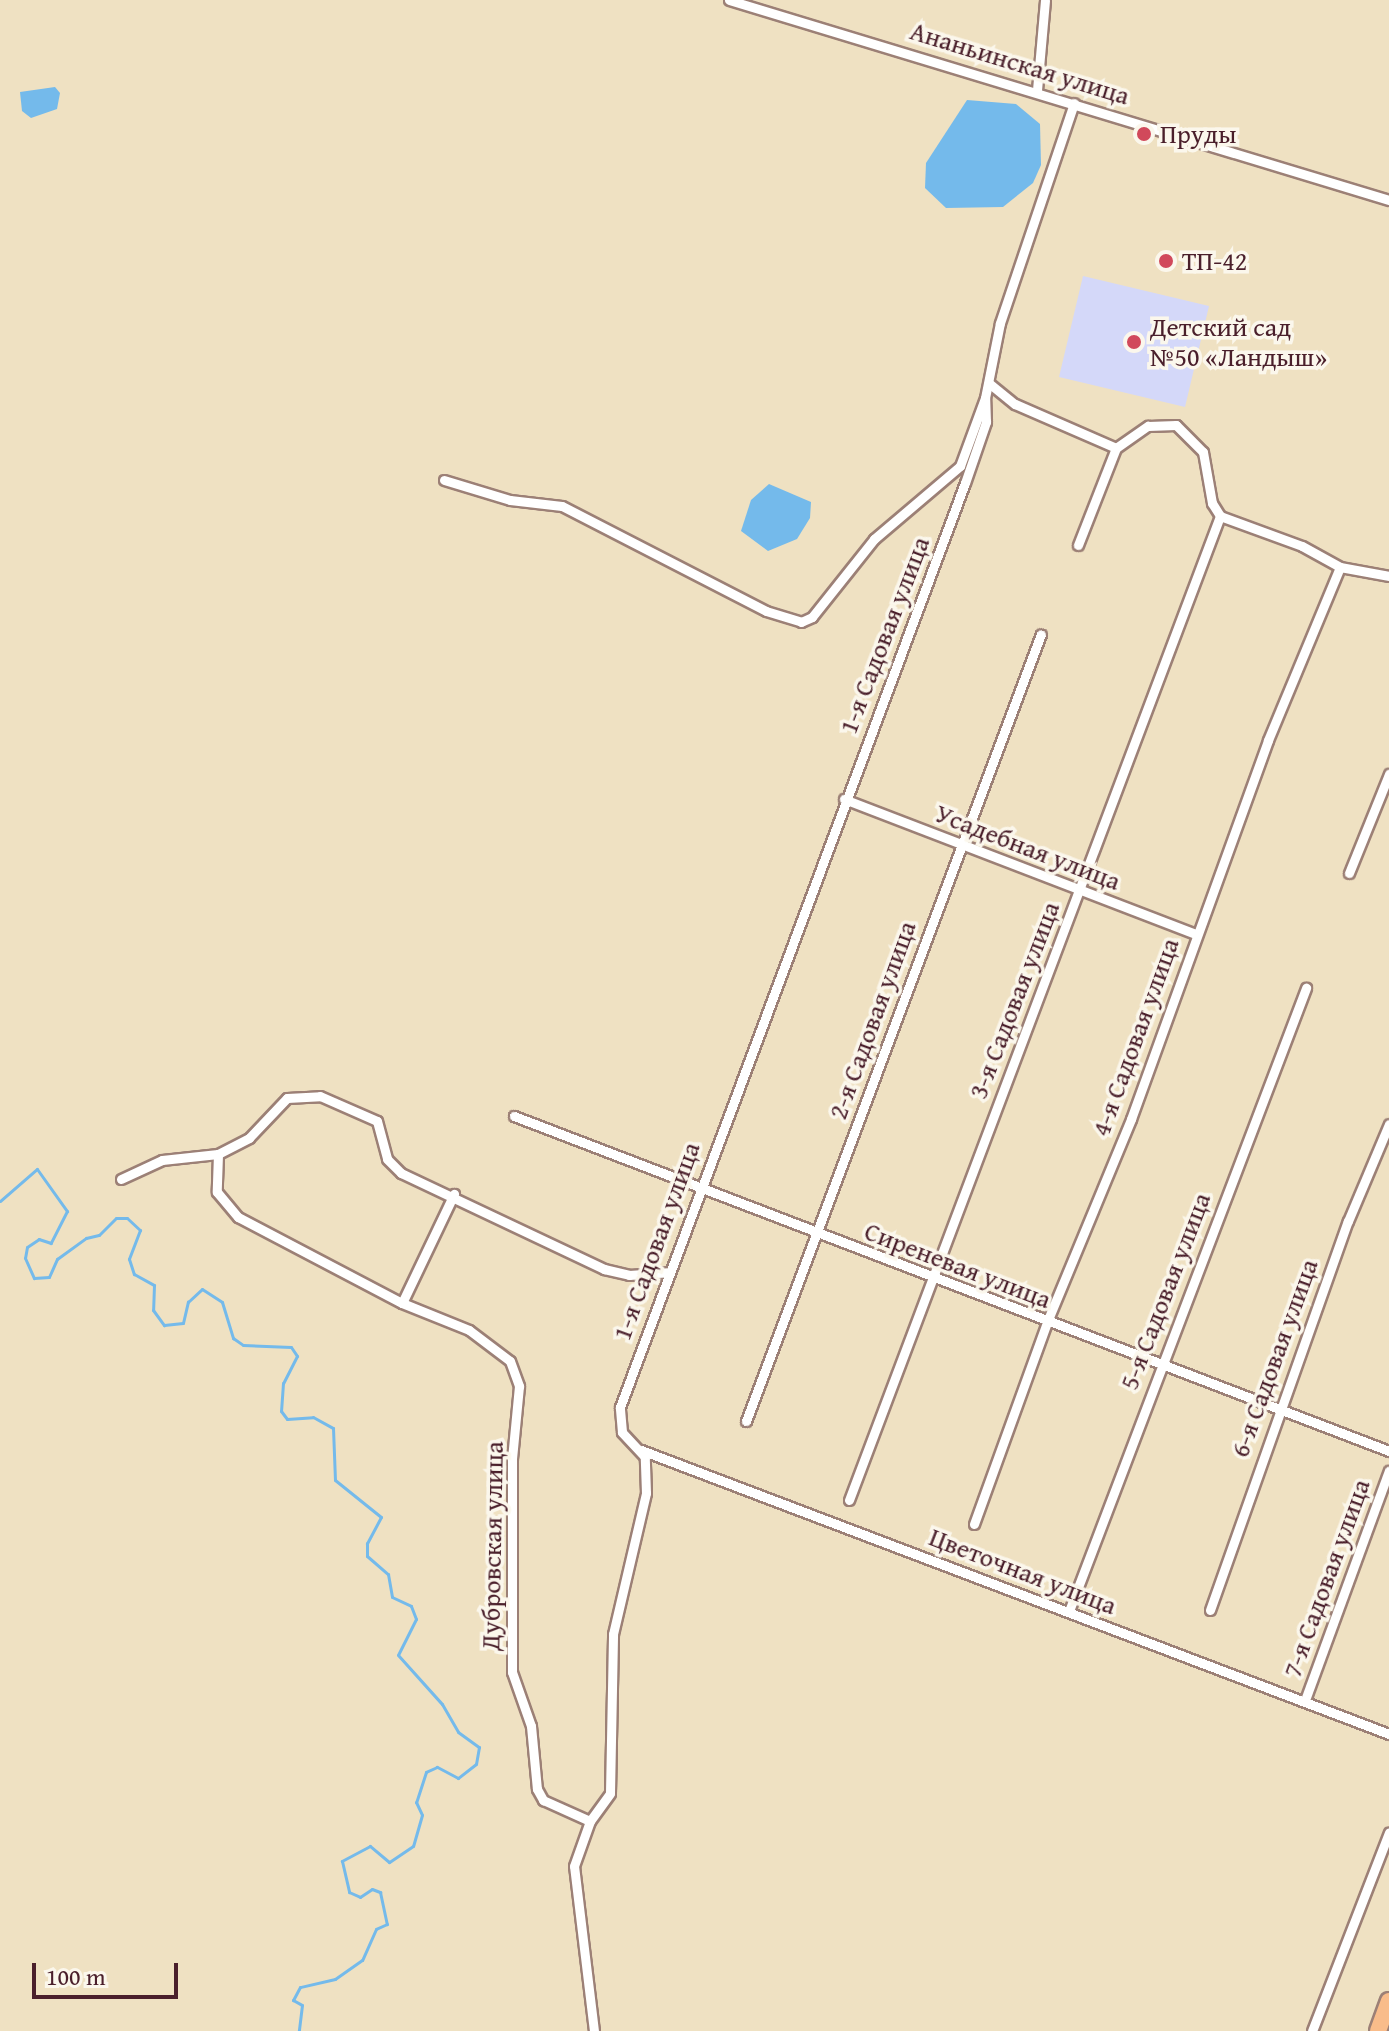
<!DOCTYPE html>
<html>
<head>
<meta charset="utf-8">
<style>
  body { margin:0 }
  #map { position:relative; width:1389px; height:2031px; overflow:hidden; background:#efe1c2; font-family:"Gentium Book Plus",serif }
  div>[style] { position:absolute }
  .built>* { inset:0; background:#d4d8f9 }
  .water>* { inset:0; background:#74baeb }
  .stream>* { height:3px; margin:-1.5px; padding:0 1.5px; transform-origin:1.5px; border-radius:1.5px; background:#74baeb }
  .roads { filter:drop-shadow(2px 0 #9c8076) drop-shadow(-2px 0 #9c8076) drop-shadow(0 2px #9c8076) drop-shadow(0 -2px #9c8076) }
  .street>* { height:9px; margin:-4.5px; padding:0 4.5px; transform-origin:4.5px; border-radius:4.5px; background:#fff }
  .highway>* { height:16px; margin:-8px; padding:0 8px; transform-origin:8px; border-radius:8px; background:#f9bc8a }
  .dots>* { width:22px; height:22px; translate:-50% -50%; box-sizing:border-box; border:4px solid #fbf7ec; border-radius:50% }
  span { translate:-50% -50%; white-space:nowrap; text-align:center; line-height:1.15; -webkit-text-stroke:7px #fbf7ec; paint-order:stroke }
  .street-label { font-size:26px; color:#4a1f2b }
  .poi-label { font-size:26px; color:#4a1f2b }
  .left { translate:0 -50%; text-align:left }
  .scale { position:absolute; left:32px; top:1963px; width:146px; height:36px; box-sizing:border-box; border:4px solid #4a1f2b; border-top:0; padding-left:10px; font-size:24px; line-height:28px; white-space:nowrap; color:#4a1f2b; -webkit-text-stroke:6px #fbf7ec; paint-order:stroke }
</style>
</head>
<body>
<div id="map">
  <div class="built">
    <i style="clip-path:polygon(1083px 276px,1209px 306px,1185px 407px,1059px 377px)"></i>
  </div>
  <div class="water">
    <i style="clip-path:polygon(55px 87px,60px 93px,57px 109px,31px 118px,22px 111px,20px 92px)"></i>
    <i style="clip-path:polygon(967px 100px,1016px 104px,1040px 124px,1041px 165px,1033px 183px,1003px 207px,946px 208px,925px 188px,926px 163px)"></i>
    <i style="clip-path:polygon(769px 484px,811px 502px,810px 518px,797px 539px,768px 551px,741px 531px,751px 500px)"></i>
  </div>
  <div class="stream">
    <i style="left:0;top:1201px;width:49px;rotate:-40.9deg"></i>
    <i style="left:37px;top:1169px;width:52px;rotate:54.5deg"></i>
    <i style="left:67px;top:1211px;width:36px;rotate:117deg"></i>
    <i style="left:51px;top:1243px;width:13px;rotate:-162deg"></i>
    <i style="left:39px;top:1239px;width:14px;rotate:146deg"></i>
    <i style="left:27px;top:1247px;width:11px;rotate:100deg"></i>
    <i style="left:25px;top:1258px;width:22px;rotate:66deg"></i>
    <i style="left:34px;top:1278px;width:15px;rotate:-4deg"></i>
    <i style="left:49px;top:1277px;width:20px;rotate:-66deg"></i>
    <i style="left:57px;top:1259px;width:36px;rotate:-36deg"></i>
    <i style="left:86px;top:1238px;width:13px;rotate:-13deg"></i>
    <i style="left:99px;top:1235px;width:24px;rotate:-45deg"></i>
    <i style="left:116px;top:1218px;width:11px"></i>
    <i style="left:127px;top:1218px;width:18px;rotate:43deg"></i>
    <i style="left:140px;top:1230px;width:31px;rotate:111deg"></i>
    <i style="left:129px;top:1259px;width:16px;rotate:72deg"></i>
    <i style="left:134px;top:1274px;width:23px;rotate:29deg"></i>
    <i style="left:154px;top:1285px;width:25px;rotate:92deg"></i>
    <i style="left:153px;top:1310px;width:19px;rotate:54deg"></i>
    <i style="left:164px;top:1325px;width:19px;rotate:-6deg"></i>
    <i style="left:183px;top:1323px;width:22px;rotate:-77deg"></i>
    <i style="left:188px;top:1302px;width:19px;rotate:-43deg"></i>
    <i style="left:202px;top:1289px;width:24px;rotate:33deg"></i>
    <i style="left:222px;top:1302px;width:38px;rotate:73deg"></i>
    <i style="left:233px;top:1338px;width:12px;rotate:35deg"></i>
    <i style="left:243px;top:1345px;width:48px;rotate:2.4deg"></i>
    <i style="left:291px;top:1347px;width:11px;rotate:56deg"></i>
    <i style="left:297px;top:1356px;width:30px;rotate:117deg"></i>
    <i style="left:283px;top:1383px;width:28px;rotate:94deg"></i>
    <i style="left:281px;top:1411px;width:10px;rotate:53deg"></i>
    <i style="left:287px;top:1419px;width:26px;rotate:-4deg"></i>
    <i style="left:313px;top:1417px;width:23px;rotate:29deg"></i>
    <i style="left:333px;top:1428px;width:52px;rotate:87.8deg"></i>
    <i style="left:335px;top:1480px;width:59px;rotate:38.8deg"></i>
    <i style="left:381px;top:1517px;width:30px;rotate:118deg"></i>
    <i style="left:367px;top:1543px;width:13px;rotate:90deg"></i>
    <i style="left:367px;top:1556px;width:28px;rotate:41deg"></i>
    <i style="left:388px;top:1574px;width:23px;rotate:80deg"></i>
    <i style="left:392px;top:1597px;width:21px;rotate:25deg"></i>
    <i style="left:411px;top:1606px;width:14px;rotate:69deg"></i>
    <i style="left:416px;top:1619px;width:40px;rotate:116.6deg"></i>
    <i style="left:398px;top:1655px;width:66px;rotate:48.1deg"></i>
    <i style="left:442px;top:1704px;width:32px;rotate:60deg"></i>
    <i style="left:458px;top:1732px;width:26px;rotate:36deg"></i>
    <i style="left:479px;top:1747px;width:17px;rotate:100deg"></i>
    <i style="left:476px;top:1764px;width:23px;rotate:142deg"></i>
    <i style="left:458px;top:1778px;width:24px;rotate:-152deg"></i>
    <i style="left:437px;top:1767px;width:12px;rotate:156deg"></i>
    <i style="left:426px;top:1772px;width:32px;rotate:108deg"></i>
    <i style="left:416px;top:1802px;width:14px;rotate:65deg"></i>
    <i style="left:422px;top:1815px;width:32px;rotate:106deg"></i>
    <i style="left:413px;top:1846px;width:29px;rotate:146deg"></i>
    <i style="left:389px;top:1862px;width:25px;rotate:-140deg"></i>
    <i style="left:370px;top:1846px;width:32px;rotate:152deg"></i>
    <i style="left:342px;top:1861px;width:32px;rotate:77deg"></i>
    <i style="left:349px;top:1892px;width:12px;rotate:24deg"></i>
    <i style="left:360px;top:1897px;width:14px;rotate:-34deg"></i>
    <i style="left:372px;top:1889px;width:9px;rotate:21deg"></i>
    <i style="left:380px;top:1892px;width:33px;rotate:78deg"></i>
    <i style="left:387px;top:1924px;width:12px;rotate:156deg"></i>
    <i style="left:376px;top:1929px;width:34px;rotate:114deg"></i>
    <i style="left:362px;top:1960px;width:33px;rotate:145deg"></i>
    <i style="left:335px;top:1979px;width:36px;rotate:167deg"></i>
    <i style="left:300px;top:1987px;width:15px;rotate:118deg"></i>
    <i style="left:293px;top:2000px;width:10px;rotate:29deg"></i>
    <i style="left:302px;top:2005px;width:26px;rotate:97deg"></i>
  </div>
  <div class="roads">
    <div class="street">
      <i style="left:729px;top:0;width:690px;rotate:16.86deg"></i>
      <i style="left:1037px;top:90px;width:90px;rotate:-84.9deg"></i>
      <i style="left:990px;top:384px;width:32px;rotate:39deg"></i>
      <i style="left:1015px;top:404px;width:110px;rotate:23.5deg"></i>
      <i style="left:1116px;top:448px;width:39px;rotate:-35deg"></i>
      <i style="left:1148px;top:426px;width:28px;rotate:-2deg"></i>
      <i style="left:1176px;top:425px;width:38px;rotate:45deg"></i>
      <i style="left:1203px;top:452px;width:52px;rotate:80deg"></i>
      <i style="left:1212px;top:503px;width:15px;rotate:58deg"></i>
      <i style="left:1220px;top:516px;width:87px;rotate:20.1deg"></i>
      <i style="left:1302px;top:546px;width:43px;rotate:28.9deg"></i>
      <i style="left:1340px;top:567px;width:50px;rotate:10.4deg"></i>
      <i style="left:444px;top:480px;width:69px;rotate:16.9deg"></i>
      <i style="left:510px;top:500px;width:52px;rotate:6.6deg"></i>
      <i style="left:562px;top:506px;width:229px;rotate:27.2deg"></i>
      <i style="left:766px;top:611px;width:37px;rotate:17deg"></i>
      <i style="left:801px;top:622px;width:12px;rotate:-24deg"></i>
      <i style="left:812px;top:617px;width:100px;rotate:-51.5deg"></i>
      <i style="left:874px;top:539px;width:113px;rotate:-40.3deg"></i>
      <i style="left:960px;top:466px;width:72px;rotate:-69.8deg"></i>
      <i style="left:1078px;top:545px;width:104px;rotate:-68.6deg"></i>
      <i style="left:844px;top:799px;width:377px;rotate:21deg"></i>
      <i style="left:1349px;top:873px;width:107px;rotate:-68deg"></i>
      <i style="left:514px;top:1116px;width:937px;rotate:20.95deg"></i>
      <i style="left:218px;top:1154px;width:38px;rotate:92deg"></i>
      <i style="left:217px;top:1192px;width:33px;rotate:50deg"></i>
      <i style="left:238px;top:1217px;width:185px;rotate:27.7deg"></i>
      <i style="left:402px;top:1303px;width:121px;rotate:-64.5deg"></i>
      <i style="left:121px;top:1179px;width:45px;rotate:-24.9deg"></i>
      <i style="left:162px;top:1160px;width:56px;rotate:-6.1deg"></i>
      <i style="left:218px;top:1154px;width:35px;rotate:-27deg"></i>
      <i style="left:249px;top:1138px;width:55px;rotate:-46.5deg"></i>
      <i style="left:287px;top:1098px;width:33px;rotate:-3deg"></i>
      <i style="left:320px;top:1096px;width:62px;rotate:23.7deg"></i>
      <i style="left:377px;top:1121px;width:39px;rotate:75deg"></i>
      <i style="left:387px;top:1159px;width:20px;rotate:45deg"></i>
      <i style="left:401px;top:1173px;width:225px;rotate:25.3deg"></i>
      <i style="left:604px;top:1269px;width:26px;rotate:13deg"></i>
      <i style="left:629px;top:1275px;width:39px;rotate:-4deg"></i>
      <i style="left:402px;top:1303px;width:72px;rotate:21.9deg"></i>
      <i style="left:469px;top:1330px;width:51px;rotate:37.1deg"></i>
      <i style="left:510px;top:1361px;width:27px;rotate:70deg"></i>
      <i style="left:519px;top:1386px;width:73px;rotate:95.5deg"></i>
      <i style="left:512px;top:1459px;width:213px;rotate:90deg"></i>
      <i style="left:512px;top:1672px;width:57px;rotate:70.6deg"></i>
      <i style="left:531px;top:1726px;width:63px;rotate:84.6deg"></i>
      <i style="left:537px;top:1789px;width:13px;rotate:61deg"></i>
      <i style="left:543px;top:1800px;width:51px;rotate:24.1deg"></i>
      <i style="left:746px;top:1421px;width:840px;rotate:-69.45deg"></i>
      <i style="left:641px;top:1450px;width:800px;rotate:20.79deg"></i>
      <i style="left:849px;top:1500px;width:1052px;rotate:-69.34deg"></i>
      <i style="left:974px;top:1524px;width:215px;rotate:-70.1deg"></i>
      <i style="left:1047px;top:1322px;width:220px;rotate:-67.5deg"></i>
      <i style="left:1131px;top:1119px;width:403px;rotate:-70.1deg"></i>
      <i style="left:1268px;top:740px;width:187px;rotate:-67.4deg"></i>
      <i style="left:1210px;top:1610px;width:413px;rotate:-70.5deg"></i>
      <i style="left:1348px;top:1221px;width:105px;rotate:-67.1deg"></i>
      <i style="left:1069px;top:1611px;width:667px;rotate:-69.17deg"></i>
      <i style="left:1305px;top:1700px;width:244px;rotate:-69.9deg"></i>
      <i style="left:594px;top:2031px;width:166px;rotate:-96.9deg"></i>
      <i style="left:574px;top:1866px;width:48px;rotate:-70.4deg"></i>
      <i style="left:590px;top:1821px;width:34px;rotate:-54deg"></i>
      <i style="left:610px;top:1793px;width:159px;rotate:-88.9deg"></i>
      <i style="left:613px;top:1634px;width:145px;rotate:-76.8deg"></i>
      <i style="left:646px;top:1493px;width:36px;rotate:-92deg"></i>
      <i style="left:645px;top:1457px;width:34px;rotate:-133deg"></i>
      <i style="left:622px;top:1432px;width:25px;rotate:-95deg"></i>
      <i style="left:620px;top:1407px;width:986px;rotate:-69.53deg"></i>
      <i style="left:965px;top:483px;width:65px;rotate:-71deg"></i>
      <i style="left:986px;top:422px;width:24px;rotate:-92deg"></i>
      <i style="left:985px;top:398px;width:76px;rotate:-78.7deg"></i>
      <i style="left:1000px;top:323px;width:232px;rotate:-71.4deg"></i>
      <i style="left:1312px;top:2031px;width:213px;rotate:-68.8deg"></i>
    </div>
    <div class="highway">
      <i style="left:1378px;top:2031px;width:32px;rotate:-70deg"></i>
    </div>
  </div>
  <div class="dots">
    <i style="left:1144px;top:134px;background:#d1495b"></i>
    <i style="left:1166px;top:261px;background:#d1495b"></i>
    <i style="left:1134px;top:342px;background:#d1495b"></i>
  </div>
  <div class="street-label">
    <span style="left:1020px;top:63px;rotate:17deg">Ананьинская улица</span>
    <span style="left:884px;top:635px;rotate:-69deg">1-я Садовая улица</span>
    <span style="left:1028px;top:847px;rotate:21deg">Усадебная улица</span>
    <span style="left:1014px;top:1000px;rotate:-69deg">3-я Садовая улица</span>
    <span style="left:872px;top:1020px;rotate:-70deg">2-я Садовая улица</span>
    <span style="left:1135px;top:1037px;rotate:-70deg">4-я Садовая улица</span>
    <span style="left:656px;top:1241px;rotate:-70deg">1-я Садовая улица</span>
    <span style="left:958px;top:1265px;rotate:21deg">Сиреневая улица</span>
    <span style="left:1165px;top:1291px;rotate:-69deg">5-я Садовая улица</span>
    <span style="left:1274px;top:1358px;rotate:-70deg">6-я Садовая улица</span>
    <span style="left:492px;top:1546px;rotate:-89deg">Дубровская улица</span>
    <span style="left:1023px;top:1571px;rotate:21deg">Цветочная улица</span>
    <span style="left:1326px;top:1578px;rotate:-70deg">7-я Садовая улица</span>
  </div>
  <div class="poi-label">
    <span class="left" style="left:1160px;top:134px">Пруды</span>
    <span class="left" style="left:1182px;top:261px">ТП-42</span>
    <span class="left" style="left:1150px;top:342px">Детский сад<br>№50 «Ландыш»</span>
  </div>
  <div class="scale">100 m</div>
</div>
</body>
</html>
